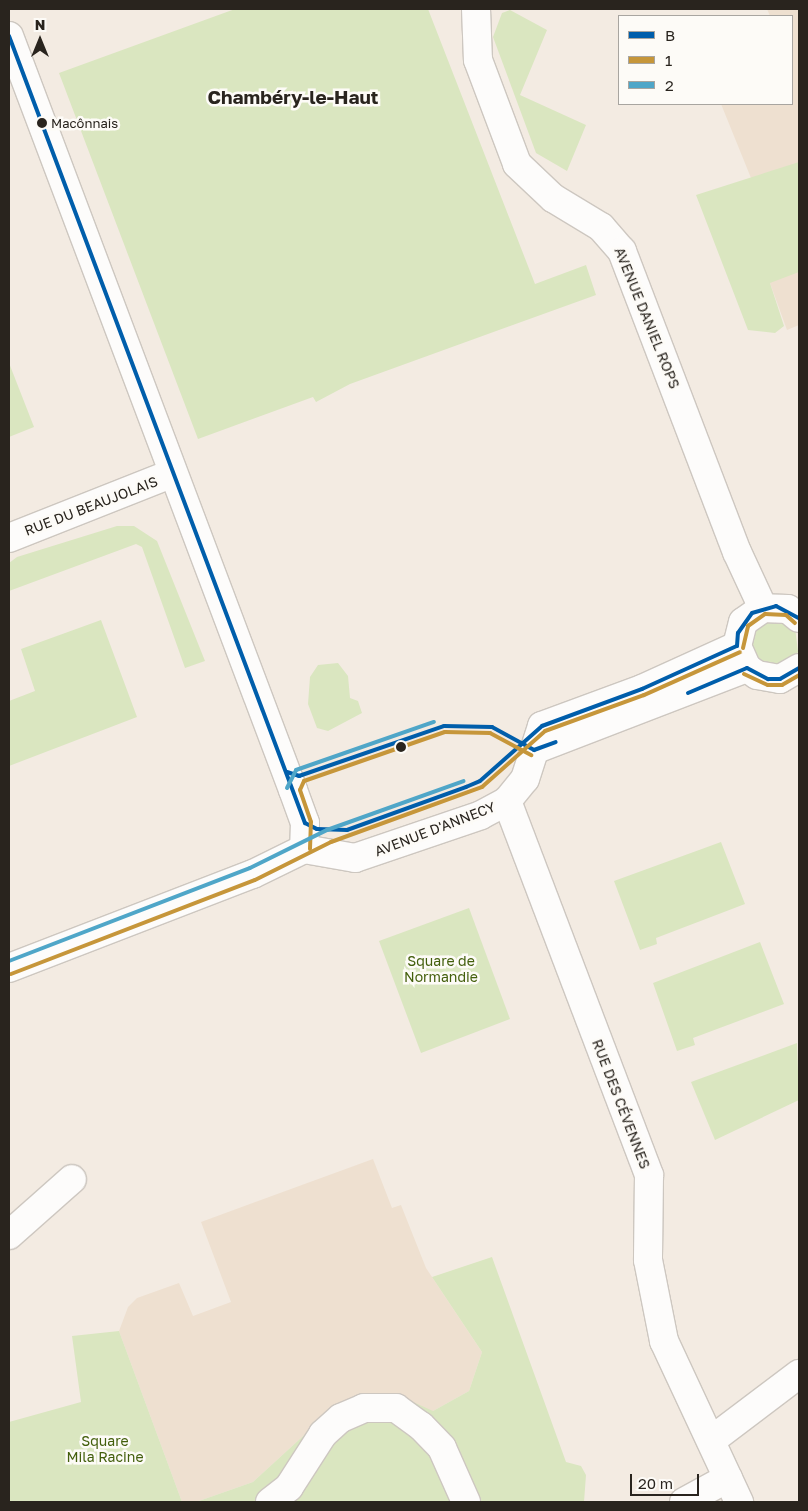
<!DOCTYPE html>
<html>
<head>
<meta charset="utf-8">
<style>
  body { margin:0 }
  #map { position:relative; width:808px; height:1511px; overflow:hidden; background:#f3ebe2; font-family:"Golos Text",sans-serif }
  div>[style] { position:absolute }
  .built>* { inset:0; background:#eee0d0 }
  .green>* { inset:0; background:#dae6c0 }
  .roads { filter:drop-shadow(1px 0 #cdc7c0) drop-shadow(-1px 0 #cdc7c0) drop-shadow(0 1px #cdc7c0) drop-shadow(0 -1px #cdc7c0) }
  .street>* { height:28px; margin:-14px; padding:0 14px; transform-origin:14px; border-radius:14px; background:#fdfcfb }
  .secondary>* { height:28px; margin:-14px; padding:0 14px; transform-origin:14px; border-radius:14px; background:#fdfcfb }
  .bus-1>* { height:4px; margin:-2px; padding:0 2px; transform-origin:2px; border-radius:2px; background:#005eab }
  .bus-2>* { height:4px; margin:-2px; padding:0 2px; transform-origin:2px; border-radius:2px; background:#c6963a }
  .bus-3>* { height:4px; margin:-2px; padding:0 2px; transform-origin:2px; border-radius:2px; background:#4fa6c8 }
  .dots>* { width:14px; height:14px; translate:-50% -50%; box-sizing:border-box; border:2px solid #fdfbf7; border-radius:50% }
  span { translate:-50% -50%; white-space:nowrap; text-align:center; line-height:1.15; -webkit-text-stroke:5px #fdfbf7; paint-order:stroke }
  .bus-label { font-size:13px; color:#29241e }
  .left { translate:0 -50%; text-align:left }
  .street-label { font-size:14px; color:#29241e }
  .park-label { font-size:14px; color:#435f0c }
  .district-label { font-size:19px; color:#29241e; font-weight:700 }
  .frame { position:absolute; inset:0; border:10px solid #29241e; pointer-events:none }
  .legend { position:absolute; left:618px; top:15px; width:175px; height:90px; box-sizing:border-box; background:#fdfbf7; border:1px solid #a8a5a0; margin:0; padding:6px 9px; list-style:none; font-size:15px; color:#29241e }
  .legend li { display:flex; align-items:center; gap:10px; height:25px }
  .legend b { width:25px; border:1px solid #a8a5a0 }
  .north { position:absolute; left:15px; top:15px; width:50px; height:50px; -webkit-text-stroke:4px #fdfbf7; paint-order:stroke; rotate:0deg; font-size:14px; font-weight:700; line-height:20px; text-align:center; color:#29241e }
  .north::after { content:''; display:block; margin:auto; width:18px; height:22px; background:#29241e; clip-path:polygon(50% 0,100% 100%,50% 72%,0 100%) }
  .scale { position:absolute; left:630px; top:1474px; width:69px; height:22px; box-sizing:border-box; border:2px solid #29241e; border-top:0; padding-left:6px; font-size:15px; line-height:18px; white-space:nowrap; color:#29241e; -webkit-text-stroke:4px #fdfbf7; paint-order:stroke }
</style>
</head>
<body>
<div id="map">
  <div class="built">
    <i style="clip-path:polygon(767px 9px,799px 9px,799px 325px,787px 330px,770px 283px,751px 178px,721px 104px,792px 104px,792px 16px,770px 16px)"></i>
    <i style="clip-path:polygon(373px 1159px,392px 1208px,401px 1205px,426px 1268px,482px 1352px,469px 1391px,433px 1411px,313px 1427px,253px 1482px,196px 1502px,182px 1502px,119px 1331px,128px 1307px,137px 1298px,179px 1283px,193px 1316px,231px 1302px,201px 1222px)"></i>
  </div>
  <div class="green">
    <i style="clip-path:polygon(235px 9px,428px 9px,535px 284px,586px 265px,596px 295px,350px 384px,316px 402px,313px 397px,198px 439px,59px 73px)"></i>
    <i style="clip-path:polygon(510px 10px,547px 30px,520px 95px,586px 125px,567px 171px,536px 153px,493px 37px,502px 13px)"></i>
    <i style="clip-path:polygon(799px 162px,799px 272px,770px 283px,784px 326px,775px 333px,748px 330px,696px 195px)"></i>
    <i style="clip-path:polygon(9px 363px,34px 427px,9px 437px)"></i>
    <i style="clip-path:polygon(117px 526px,134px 526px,157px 541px,205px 661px,185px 668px,142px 547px,136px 544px,9px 591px,9px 563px,17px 557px)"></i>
    <i style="clip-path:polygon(765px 615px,795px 627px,798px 652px,787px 665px,760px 666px,745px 634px)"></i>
    <i style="clip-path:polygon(101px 620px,137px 717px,9px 766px,9px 701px,35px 691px,21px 649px)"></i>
    <i style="clip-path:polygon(338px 663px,348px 676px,350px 698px,358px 701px,362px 713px,328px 731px,317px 728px,308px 704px,310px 677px,318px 665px)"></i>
    <i style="clip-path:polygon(721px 842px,745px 904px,656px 938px,657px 944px,640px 950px,614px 881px)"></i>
    <i style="clip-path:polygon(469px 908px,510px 1019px,421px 1053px,379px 941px)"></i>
    <i style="clip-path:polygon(760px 942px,784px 1004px,693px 1038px,695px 1045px,677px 1051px,653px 983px)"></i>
    <i style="clip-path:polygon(797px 1043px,799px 1100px,715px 1140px,691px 1082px)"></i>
    <i style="clip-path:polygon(492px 1257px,566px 1462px,581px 1466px,586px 1475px,584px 1502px,196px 1502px,253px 1482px,313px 1427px,400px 1396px,433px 1411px,469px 1391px,482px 1352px,432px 1277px)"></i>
    <i style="clip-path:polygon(119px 1331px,182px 1502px,9px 1502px,9px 1422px,81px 1402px,72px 1336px)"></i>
  </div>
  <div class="roads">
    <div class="street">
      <i style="left:9px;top:36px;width:806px;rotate:69.36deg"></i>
      <i style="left:293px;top:790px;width:35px;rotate:70deg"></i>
      <i style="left:305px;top:823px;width:26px;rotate:92deg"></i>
      <i style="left:9px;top:538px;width:176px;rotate:-21.6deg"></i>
      <i style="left:534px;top:750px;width:228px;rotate:-21.1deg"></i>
      <i style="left:507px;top:801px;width:400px;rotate:69.2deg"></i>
      <i style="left:649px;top:1175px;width:85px;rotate:90.7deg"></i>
      <i style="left:648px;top:1260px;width:83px;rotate:78.8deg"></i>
      <i style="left:664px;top:1341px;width:178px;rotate:65deg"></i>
      <i style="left:9px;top:968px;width:261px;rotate:-21.1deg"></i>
      <i style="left:253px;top:874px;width:57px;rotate:-26.1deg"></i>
      <i style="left:304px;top:849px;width:52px;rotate:10deg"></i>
      <i style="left:355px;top:858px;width:133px;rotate:-18.8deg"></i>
      <i style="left:481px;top:815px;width:30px;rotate:-28deg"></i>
      <i style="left:507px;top:801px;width:28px;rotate:-51deg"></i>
      <i style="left:525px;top:779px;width:56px;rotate:-72.2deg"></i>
      <i style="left:542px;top:726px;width:107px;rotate:-20.3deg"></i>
      <i style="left:642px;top:689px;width:104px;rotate:-24.4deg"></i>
      <i style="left:9px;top:1235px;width:84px;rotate:-41.6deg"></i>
      <i style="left:713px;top:1439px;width:108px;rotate:-37.1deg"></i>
      <i style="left:270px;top:1502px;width:24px;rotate:-38deg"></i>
      <i style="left:289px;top:1487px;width:63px;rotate:-57.3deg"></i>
      <i style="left:323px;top:1434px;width:24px;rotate:-42deg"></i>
      <i style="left:341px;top:1418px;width:25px;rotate:-23deg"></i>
      <i style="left:364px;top:1408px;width:32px"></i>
      <i style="left:396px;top:1408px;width:31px;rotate:36deg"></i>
      <i style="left:421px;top:1426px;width:30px;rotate:46deg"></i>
      <i style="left:442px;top:1448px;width:59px;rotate:66deg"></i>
      <i style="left:684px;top:1502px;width:50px;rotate:-28.6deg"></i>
    </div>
    <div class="secondary">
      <i style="left:476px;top:9px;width:51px;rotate:87.8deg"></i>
      <i style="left:478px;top:60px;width:111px;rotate:69.4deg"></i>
      <i style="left:517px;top:164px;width:50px;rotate:43.4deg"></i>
      <i style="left:553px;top:198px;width:56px;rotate:31.1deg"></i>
      <i style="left:601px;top:227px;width:32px;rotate:49deg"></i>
      <i style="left:622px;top:251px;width:322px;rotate:69.1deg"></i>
      <i style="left:737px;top:552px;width:62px;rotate:65.1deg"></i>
      <i style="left:799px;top:618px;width:14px;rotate:-141deg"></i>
      <i style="left:788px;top:609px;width:25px;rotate:-178deg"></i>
      <i style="left:763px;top:608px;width:24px;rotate:145deg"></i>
      <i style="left:743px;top:622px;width:25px;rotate:104deg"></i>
      <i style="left:737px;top:646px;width:24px;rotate:66deg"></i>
      <i style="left:747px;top:668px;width:12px;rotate:35deg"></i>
      <i style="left:757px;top:675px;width:23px;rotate:10deg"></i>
      <i style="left:780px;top:679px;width:22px;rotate:-30deg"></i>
    </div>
  </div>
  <div class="bus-1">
    <i style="left:9px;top:36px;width:841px;rotate:69.39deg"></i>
    <i style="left:305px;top:823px;width:13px;rotate:27deg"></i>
    <i style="left:317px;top:829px;width:30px;rotate:2deg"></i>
    <i style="left:347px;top:830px;width:127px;rotate:-19.9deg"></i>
    <i style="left:466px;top:787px;width:15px;rotate:-23deg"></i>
    <i style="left:480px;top:781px;width:83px;rotate:-41.6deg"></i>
    <i style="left:542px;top:726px;width:107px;rotate:-20.3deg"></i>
    <i style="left:642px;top:689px;width:104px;rotate:-24.4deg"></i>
    <i style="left:737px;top:646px;width:13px;rotate:-86deg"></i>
    <i style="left:738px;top:633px;width:24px;rotate:-55deg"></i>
    <i style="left:752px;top:613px;width:25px;rotate:-16deg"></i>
    <i style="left:776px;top:606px;width:26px;rotate:28deg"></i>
    <i style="left:688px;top:693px;width:64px;rotate:-23deg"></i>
    <i style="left:747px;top:668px;width:24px;rotate:28deg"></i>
    <i style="left:768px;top:679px;width:12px"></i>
    <i style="left:780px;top:679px;width:22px;rotate:-30deg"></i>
    <i style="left:287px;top:772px;width:13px;rotate:18deg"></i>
    <i style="left:299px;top:776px;width:153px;rotate:-19deg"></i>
    <i style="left:444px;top:726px;width:48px;rotate:1.2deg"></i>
    <i style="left:492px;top:727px;width:48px;rotate:28.7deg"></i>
    <i style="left:534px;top:750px;width:23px;rotate:-20deg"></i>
  </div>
  <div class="bus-2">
    <i style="left:743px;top:648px;width:23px;rotate:-77deg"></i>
    <i style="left:748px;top:626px;width:21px;rotate:-35deg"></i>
    <i style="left:765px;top:614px;width:21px;rotate:3deg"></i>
    <i style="left:786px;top:615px;width:12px;rotate:42deg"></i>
    <i style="left:744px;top:674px;width:26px;rotate:25deg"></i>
    <i style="left:768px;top:685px;width:14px"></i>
    <i style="left:782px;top:685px;width:20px;rotate:-30deg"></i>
    <i style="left:310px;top:849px;width:27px;rotate:-88deg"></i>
    <i style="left:311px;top:822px;width:34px;rotate:-109deg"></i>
    <i style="left:300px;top:790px;width:10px;rotate:-66deg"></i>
    <i style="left:304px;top:781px;width:149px;rotate:-19.2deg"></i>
    <i style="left:445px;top:732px;width:45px;rotate:1.3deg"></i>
    <i style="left:490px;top:733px;width:47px;rotate:28.2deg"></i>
    <i style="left:11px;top:974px;width:261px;rotate:-21.1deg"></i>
    <i style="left:255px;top:880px;width:85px;rotate:-26.6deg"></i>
    <i style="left:331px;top:842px;width:161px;rotate:-20deg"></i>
    <i style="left:482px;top:787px;width:84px;rotate:-41.6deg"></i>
    <i style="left:545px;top:731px;width:105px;rotate:-20deg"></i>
    <i style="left:644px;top:695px;width:105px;rotate:-24.1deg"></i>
  </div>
  <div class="bus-3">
    <i style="left:287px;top:788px;width:20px;rotate:-63deg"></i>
    <i style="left:296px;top:770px;width:146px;rotate:-19.2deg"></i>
    <i style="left:9px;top:961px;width:258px;rotate:-21.1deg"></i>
    <i style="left:250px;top:868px;width:86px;rotate:-26.3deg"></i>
    <i style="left:327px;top:830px;width:145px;rotate:-19.7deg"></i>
  </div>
  <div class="dots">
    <i style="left:42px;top:123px;background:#29241e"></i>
    <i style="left:401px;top:747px;background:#29241e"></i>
  </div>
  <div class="bus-label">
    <span class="left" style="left:51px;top:123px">Macônnais</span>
  </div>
  <div class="street-label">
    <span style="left:647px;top:318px;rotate:68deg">AVENUE DANIEL ROPS</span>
    <span style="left:91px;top:506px;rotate:-21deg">RUE DU BEAUJOLAIS</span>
    <span style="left:435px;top:829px;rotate:-21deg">AVENUE D'ANNECY</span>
    <span style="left:621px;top:1104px;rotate:69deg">RUE DES CÉVENNES</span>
  </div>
  <div class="park-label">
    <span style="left:441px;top:969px">Square de<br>Normandie</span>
    <span style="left:105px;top:1449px">Square<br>Mila Racine</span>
  </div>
  <div class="district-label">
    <span style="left:293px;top:97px">Chambéry-le-Haut</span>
  </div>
  <div class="frame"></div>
  <ul class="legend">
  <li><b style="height:6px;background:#005eab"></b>B</li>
  <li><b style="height:6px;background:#c6963a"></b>1</li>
  <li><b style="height:6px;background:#4fa6c8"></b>2</li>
  </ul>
  <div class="north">N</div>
  <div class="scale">20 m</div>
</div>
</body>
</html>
